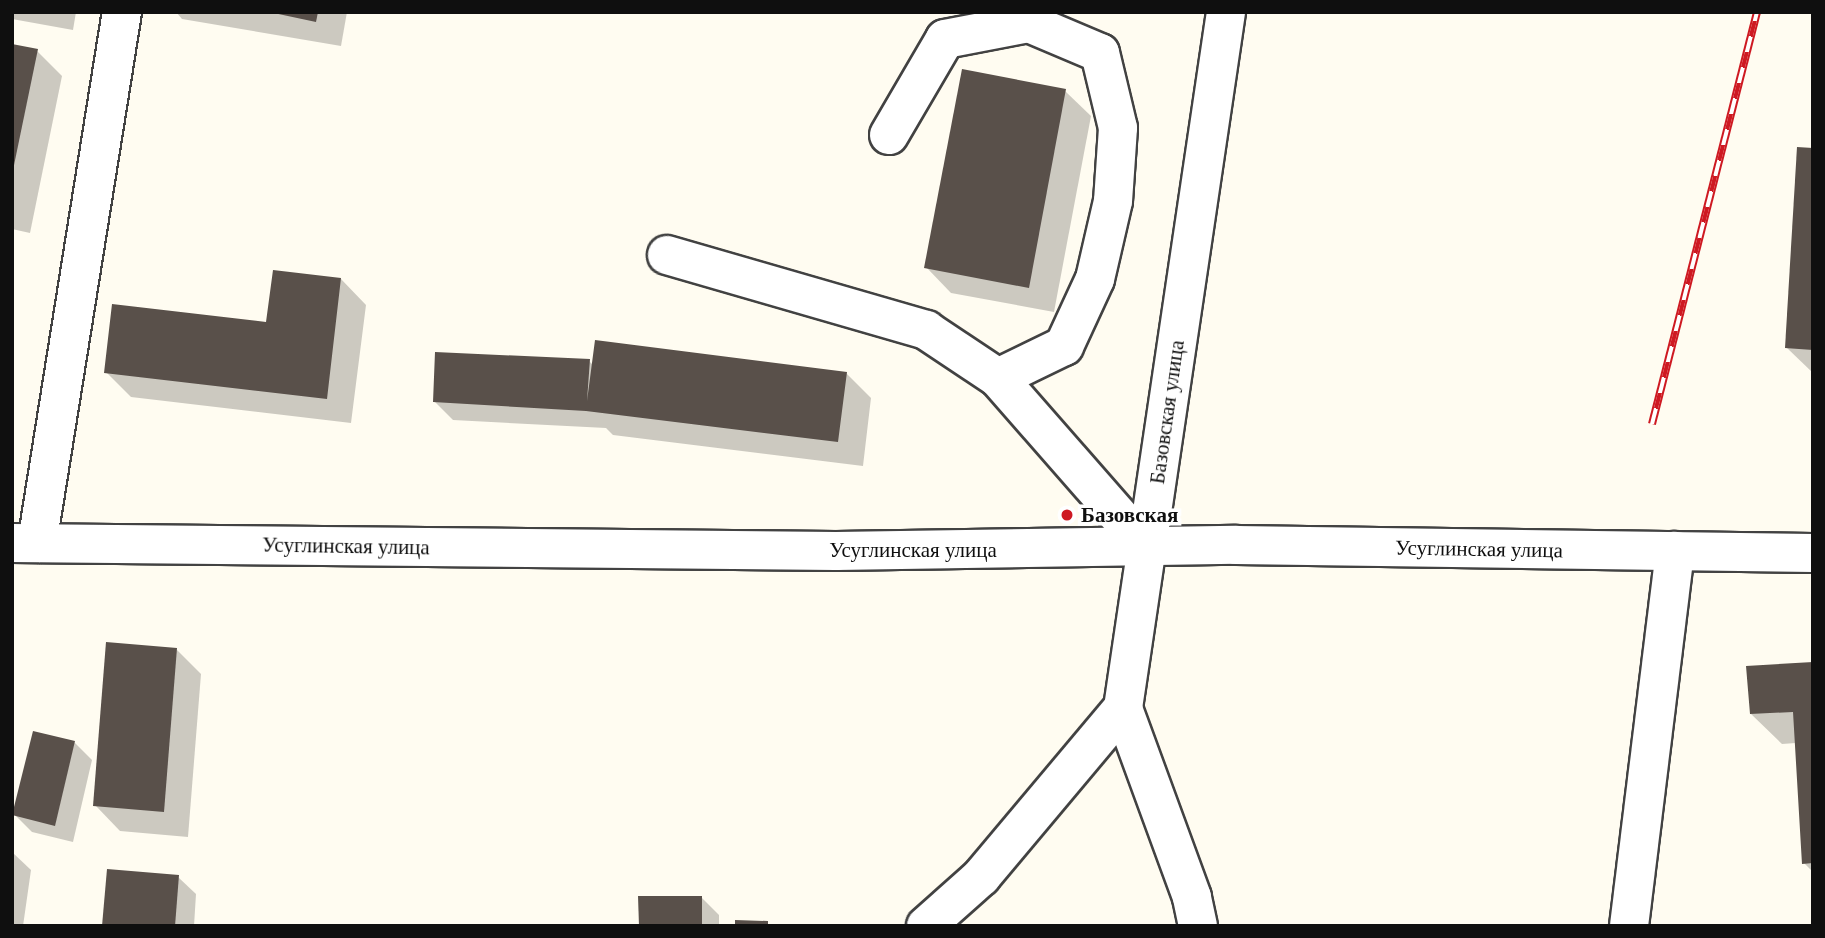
<!DOCTYPE html>
<html>
<head>
<meta charset="utf-8">
<style>
  body { margin:0 }
  #map { position:relative; width:1825px; height:938px; overflow:hidden; background:#fffcf1; font-family:Georgia,serif }
  div>[style] { position:absolute }
  .shadow>* { inset:0; background:#0003 }
  .building>* { inset:0; background:#59504a }
  .roads { filter:drop-shadow(2px 0 #424242) drop-shadow(-2px 0 #424242) drop-shadow(0 2px #424242) drop-shadow(0 -2px #424242) }
  .minor>* { height:38px; margin:-19px; padding:0 19px; transform-origin:19px; border-radius:19px; background:#fff }
  .rail>* { height:8px; margin-top:-4px; transform-origin:0; background:repeating-linear-gradient(90deg,#fff 0 16px,#ce1922 0 32px); box-sizing:border-box; border-block:2px solid #ce1922 }
  .dots>* { width:19px; height:19px; translate:-50% -50%; box-sizing:border-box; border:4px solid #fff; border-radius:50% }
  span { translate:-50% -50%; white-space:nowrap; text-align:center; line-height:1.15; -webkit-text-stroke:7px #fff; paint-order:stroke }
  .street-label { font-size:21px; color:#0f0f0f }
  .poi-label { font-size:21px; color:#0f0f0f; font-weight:700 }
  .left { translate:0 -50%; text-align:left }
  .frame { position:absolute; inset:0; border:14px solid #0f0f0f; pointer-events:none }
</style>
</head>
<body>
<div id="map">
  <div class="shadow">
    <i style="clip-path:polygon(12px 12px,76px 12px,73px 30px,12px 19px)"></i>
    <i style="clip-path:polygon(176px 12px,347px 12px,341px 46px,182px 19px)"></i>
    <i style="clip-path:polygon(12px 45px,37px 51px,62px 76px,30px 233px,12px 229px)"></i>
    <i style="clip-path:polygon(1065px 91px,1091px 116px,1054px 312px,951px 293px,926px 267px)"></i>
    <i style="clip-path:polygon(1813px 150px,1813px 373px,1787px 348px)"></i>
    <i style="clip-path:polygon(341px 279px,366px 305px,351px 423px,131px 397px,106px 372px,268px 324px)"></i>
    <i style="clip-path:polygon(589px 361px,594px 366px,846px 373px,871px 398px,863px 466px,613px 435px,606px 428px,453px 420px,435px 402px)"></i>
    <i style="clip-path:polygon(176px 649px,201px 674px,188px 837px,120px 831px,95px 805px)"></i>
    <i style="clip-path:polygon(1813px 664px,1813px 872px,1804px 863px,1796px 743px,1782px 744px,1751px 714px)"></i>
    <i style="clip-path:polygon(74px 742px,92px 760px,73px 842px,32px 832px,14px 814px)"></i>
    <i style="clip-path:polygon(12px 852px,31px 870px,23px 926px,12px 926px)"></i>
    <i style="clip-path:polygon(178px 877px,196px 894px,194px 926px,104px 926px)"></i>
    <i style="clip-path:polygon(701px 897px,719px 915px,719px 926px,640px 926px)"></i>
  </div>
  <div class="building">
    <i style="clip-path:polygon(269px 12px,318px 12px,316px 22px)"></i>
    <i style="clip-path:polygon(12px 44px,38px 49px,13px 170px,12px 170px)"></i>
    <i style="clip-path:polygon(962px 69px,1066px 89px,1029px 288px,924px 268px)"></i>
    <i style="clip-path:polygon(1797px 147px,1813px 148px,1813px 350px,1785px 348px)"></i>
    <i style="clip-path:polygon(273px 270px,341px 278px,327px 399px,104px 373px,112px 304px,266px 322px)"></i>
    <i style="clip-path:polygon(595px 340px,847px 372px,838px 442px,586px 411px,433px 402px,435px 352px,590px 359px,587px 401px)"></i>
    <i style="clip-path:polygon(106px 642px,177px 648px,164px 812px,93px 806px)"></i>
    <i style="clip-path:polygon(1813px 662px,1813px 863px,1802px 864px,1793px 712px,1750px 714px,1746px 666px)"></i>
    <i style="clip-path:polygon(33px 731px,75px 741px,55px 826px,12px 815px)"></i>
    <i style="clip-path:polygon(107px 869px,179px 875px,175px 926px,102px 926px)"></i>
    <i style="clip-path:polygon(638px 896px,702px 896px,702px 926px,639px 926px)"></i>
    <i style="clip-path:polygon(735px 920px,768px 921px,768px 926px,735px 926px)"></i>
  </div>
  <div class="roads">
    <div class="minor">
      <i style="left:889px;top:135px;width:111px;rotate:-59.7deg"></i>
      <i style="left:945px;top:39px;width:86px;rotate:-10.8deg"></i>
      <i style="left:1029px;top:23px;width:77px;rotate:22.9deg"></i>
      <i style="left:1100px;top:53px;width:77px;rotate:76.5deg"></i>
      <i style="left:1118px;top:128px;width:73px;rotate:93.9deg"></i>
      <i style="left:1113px;top:201px;width:80px;rotate:103deg"></i>
      <i style="left:1095px;top:279px;width:74px;rotate:114.8deg"></i>
      <i style="left:1064px;top:346px;width:73px;rotate:154.1deg"></i>
      <i style="left:667px;top:255px;width:270px;rotate:16.1deg"></i>
      <i style="left:926px;top:330px;width:87px;rotate:33.7deg"></i>
      <i style="left:998px;top:378px;width:226px;rotate:48.8deg"></i>
      <i style="left:12px;top:543px;width:824px;rotate:0.56deg"></i>
      <i style="left:836px;top:551px;width:400px;rotate:-0.9deg"></i>
      <i style="left:1236px;top:545px;width:577px;rotate:0.79deg"></i>
      <i style="left:37px;top:543px;width:538px;rotate:-80.91deg"></i>
      <i style="left:926px;top:926px;width:74px;rotate:-41.7deg"></i>
      <i style="left:981px;top:877px;width:221px;rotate:-50deg"></i>
      <i style="left:1198px;top:926px;width:30px;rotate:-102deg"></i>
      <i style="left:1192px;top:897px;width:201px;rotate:-110.1deg"></i>
      <i style="left:1123px;top:708px;width:704px;rotate:-81.58deg"></i>
      <i style="left:1629px;top:926px;width:378px;rotate:-83deg"></i>
    </div>
  </div>
  <div class="rail">
    <i style="left:1652px;top:424px;width:425px;rotate:-75.7deg"></i>
  </div>
  <div class="dots">
    <i style="left:1067px;top:515px;background:#ce1922"></i>
  </div>
  <div class="street-label">
    <span style="left:1167px;top:412px;rotate:-82deg">Базовская улица</span>
    <span style="left:346px;top:546px;rotate:1deg">Усуглинская улица</span>
    <span style="left:1479px;top:549px;rotate:1deg">Усуглинская улица</span>
    <span style="left:913px;top:550px">Усуглинская улица</span>
  </div>
  <div class="poi-label">
    <span class="left" style="left:1081px;top:515px">Базовская</span>
  </div>
  <div class="frame"></div>
</div>
</body>
</html>
